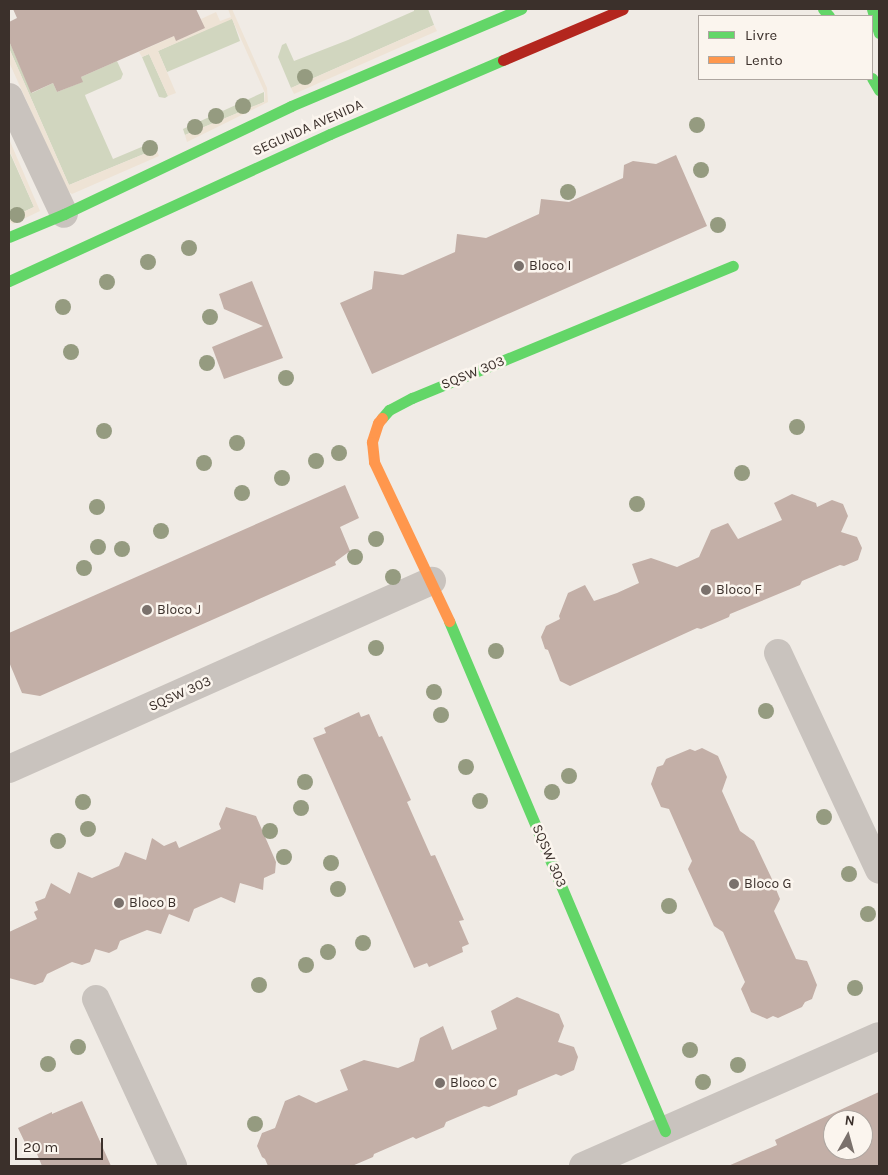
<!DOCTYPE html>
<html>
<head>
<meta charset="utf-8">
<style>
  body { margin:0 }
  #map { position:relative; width:888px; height:1175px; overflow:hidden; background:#f0ebe5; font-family:Karla,sans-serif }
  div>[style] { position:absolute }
  .green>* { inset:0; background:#d1d6bf }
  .plaza>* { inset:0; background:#eee3d5 }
  .building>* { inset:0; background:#c3afa7 }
  .street>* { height:28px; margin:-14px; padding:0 14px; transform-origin:14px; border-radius:14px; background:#c9c3be }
  .fast>* { height:11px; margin:-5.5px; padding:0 5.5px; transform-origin:5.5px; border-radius:5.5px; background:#63d668 }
  .slow>* { height:11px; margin:-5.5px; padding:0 5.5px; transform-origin:5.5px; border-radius:5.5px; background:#ff974d }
  .jam>* { height:11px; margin:-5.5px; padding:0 5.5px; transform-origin:5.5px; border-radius:5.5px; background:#b3261e }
  .trees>* { width:16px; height:16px; margin:-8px; border-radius:50%; background:#959b80 }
  .dots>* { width:14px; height:14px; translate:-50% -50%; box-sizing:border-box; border:2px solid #fbf5ee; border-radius:50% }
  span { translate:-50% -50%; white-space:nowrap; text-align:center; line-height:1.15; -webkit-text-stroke:5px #fbf5ee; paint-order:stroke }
  .street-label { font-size:14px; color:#3b302b }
  .poi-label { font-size:14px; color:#3b302b }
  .left { translate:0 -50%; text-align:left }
  .frame { position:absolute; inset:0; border:10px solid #3b302b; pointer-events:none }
  .legend { position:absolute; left:698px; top:15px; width:175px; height:65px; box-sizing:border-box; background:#fbf5ee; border:1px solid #aea6a0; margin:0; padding:6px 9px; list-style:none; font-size:15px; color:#3b302b }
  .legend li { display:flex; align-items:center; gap:10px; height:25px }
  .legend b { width:25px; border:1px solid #aea6a0 }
  .north { position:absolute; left:823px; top:1110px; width:50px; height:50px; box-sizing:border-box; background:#fbf5ee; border:1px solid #aea6a0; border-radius:50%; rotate:7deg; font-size:14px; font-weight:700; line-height:20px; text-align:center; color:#3b302b }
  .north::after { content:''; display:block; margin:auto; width:18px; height:22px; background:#7a716c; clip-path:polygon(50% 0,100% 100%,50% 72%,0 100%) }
  .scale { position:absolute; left:15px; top:1138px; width:88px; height:22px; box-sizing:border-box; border:2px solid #3b302b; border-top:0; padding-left:6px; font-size:15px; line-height:18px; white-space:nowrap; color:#3b302b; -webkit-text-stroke:4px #fbf5ee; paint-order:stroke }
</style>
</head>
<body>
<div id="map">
  <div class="green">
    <i style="clip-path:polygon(414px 9px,428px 9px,434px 25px,291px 88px,278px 57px,282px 45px,286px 43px,294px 61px,348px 40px,414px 11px)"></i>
    <i style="clip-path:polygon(232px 18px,240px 41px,167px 72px,158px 51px)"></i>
    <i style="clip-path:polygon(9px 41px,32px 93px,53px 83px,57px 92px,82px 82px,81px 77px,117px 61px,123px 74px,121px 79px,85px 95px,86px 98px,113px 159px,151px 143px,154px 144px,156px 149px,69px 185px,9px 48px)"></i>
    <i style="clip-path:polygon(149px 54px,168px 96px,165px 98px,159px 97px,142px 57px)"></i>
    <i style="clip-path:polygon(264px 92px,264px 102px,185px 135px,183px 129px)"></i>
    <i style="clip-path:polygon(10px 153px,34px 207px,12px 217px,9px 215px)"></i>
  </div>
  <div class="plaza">
    <i style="clip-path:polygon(228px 9px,232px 9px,267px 88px,268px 102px,187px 142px,185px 135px,264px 102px,265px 93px,232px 19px,158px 51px,176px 93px,168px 96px,149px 54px,142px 57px,139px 52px,174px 36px,178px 40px,204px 28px,201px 19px,216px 12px,220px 21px,231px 17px)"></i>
    <i style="clip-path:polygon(434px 25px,437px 31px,294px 94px,291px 88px)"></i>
    <i style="clip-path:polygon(9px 48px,69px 185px,156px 149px,159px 156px,72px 194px,67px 191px,9px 62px)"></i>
    <i style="clip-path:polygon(9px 139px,40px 211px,13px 224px,9px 221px,9px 215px,13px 217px,34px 207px,11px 154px,9px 154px)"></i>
  </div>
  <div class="building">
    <i style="clip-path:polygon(13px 9px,196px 9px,205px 28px,176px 41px,174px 36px,81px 77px,83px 82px,57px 92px,53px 83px,31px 93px,9px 41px,9px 22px,17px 18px)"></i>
    <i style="clip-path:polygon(676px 155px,707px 226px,372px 374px,340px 303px,372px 289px,374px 271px,403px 275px,455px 252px,457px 234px,486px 238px,539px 214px,541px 199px,569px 202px,623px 178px,624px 165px,633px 161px,656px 164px)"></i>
    <i style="clip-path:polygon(252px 281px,283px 358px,224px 379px,212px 347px,263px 326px,224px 309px,219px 294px)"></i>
    <i style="clip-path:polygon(345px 485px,359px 518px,340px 527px,350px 551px,335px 562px,336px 565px,40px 696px,22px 693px,9px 662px,9px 633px)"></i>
    <i style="clip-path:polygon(792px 494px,816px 503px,817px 507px,832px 500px,843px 504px,848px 516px,841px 532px,857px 537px,862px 548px,858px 560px,844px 566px,840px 565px,802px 581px,800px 585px,730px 614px,729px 617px,701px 629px,697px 628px,570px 686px,560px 681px,548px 650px,545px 649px,541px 637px,546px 626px,560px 619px,559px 616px,568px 593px,585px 585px,594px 601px,617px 593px,639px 583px,632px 564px,651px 558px,677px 567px,699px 557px,711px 530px,728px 523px,738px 539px,782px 520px,774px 503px)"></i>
    <i style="clip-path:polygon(359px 712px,361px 717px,369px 714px,379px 737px,382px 736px,411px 800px,407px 802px,431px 856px,435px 855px,464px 920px,459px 921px,469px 944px,462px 947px,463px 952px,429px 967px,427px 963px,414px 968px,313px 738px,326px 733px,324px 728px)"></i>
    <i style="clip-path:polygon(702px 748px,718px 756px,727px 777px,722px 791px,740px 831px,754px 841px,771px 877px,780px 899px,774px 911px,796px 959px,807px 961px,817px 985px,812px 999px,805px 1002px,802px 1007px,778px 1018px,773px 1016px,767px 1019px,751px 1012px,741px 989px,745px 982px,723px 932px,714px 926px,688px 869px,692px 861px,669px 809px,661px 807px,651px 784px,657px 767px,663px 765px,666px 759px,690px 749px,695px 751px)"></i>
    <i style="clip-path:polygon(226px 807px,256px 816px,276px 862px,275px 873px,264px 878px,263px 890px,240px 883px,235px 903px,221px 897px,194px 909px,189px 922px,169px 914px,161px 934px,147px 930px,120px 941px,117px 949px,109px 953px,95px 949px,90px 962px,82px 965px,72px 962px,47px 974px,43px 982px,35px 985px,9px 978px,9px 932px,37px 919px,34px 912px,38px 910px,35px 902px,45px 898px,51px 883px,70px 894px,78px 872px,92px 878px,119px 866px,125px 852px,146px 860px,152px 838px,164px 846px,176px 841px,179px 848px,221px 829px,219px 824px)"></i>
    <i style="clip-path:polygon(517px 997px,559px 1014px,564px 1026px,558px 1042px,574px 1047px,578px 1057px,574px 1070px,561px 1076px,556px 1074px,518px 1090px,517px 1095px,489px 1107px,484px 1106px,446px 1122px,444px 1127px,416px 1139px,413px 1137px,374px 1154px,373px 1157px,352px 1166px,268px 1166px,265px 1159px,262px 1157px,257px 1146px,262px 1133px,275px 1128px,285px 1101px,299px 1095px,316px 1103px,348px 1090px,340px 1070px,364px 1060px,398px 1068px,414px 1061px,420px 1038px,443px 1026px,452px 1050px,497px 1029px,491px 1011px)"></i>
    <i style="clip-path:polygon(evenodd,879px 1092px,879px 1166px,728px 1166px,777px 1145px,775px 1140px,879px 1092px,833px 1120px,863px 1120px,863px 1150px,833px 1150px,833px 1120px)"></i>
    <i style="clip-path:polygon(82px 1101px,111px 1166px,42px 1166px,35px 1149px,29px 1151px,18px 1128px,52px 1112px,52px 1114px)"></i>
  </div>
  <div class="street">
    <i style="left:9px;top:97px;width:129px;rotate:64.8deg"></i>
    <i style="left:778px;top:653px;width:239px;rotate:65deg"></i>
    <i style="left:9px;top:769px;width:463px;rotate:-24deg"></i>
    <i style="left:96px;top:999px;width:184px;rotate:65.2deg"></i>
    <i style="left:583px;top:1166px;width:323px;rotate:-23.7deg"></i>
  </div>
  <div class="fast">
    <i style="left:823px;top:9px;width:9px;rotate:49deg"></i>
    <i style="left:872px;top:9px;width:25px;rotate:74deg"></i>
    <i style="left:872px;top:78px;width:14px;rotate:60deg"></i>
    <i style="left:9px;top:237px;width:60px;rotate:-22.7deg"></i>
    <i style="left:64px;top:214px;width:251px;rotate:-25.4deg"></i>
    <i style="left:291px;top:106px;width:250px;rotate:-22.9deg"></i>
    <i style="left:9px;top:281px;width:353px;rotate:-24.6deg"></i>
    <i style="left:330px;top:134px;width:188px;rotate:-23.2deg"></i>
    <i style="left:382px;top:418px;width:11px;rotate:-49deg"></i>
    <i style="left:389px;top:410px;width:26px;rotate:-28deg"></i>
    <i style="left:412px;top:398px;width:347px;rotate:-22.4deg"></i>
    <i style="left:449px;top:621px;width:554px;rotate:67.05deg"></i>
  </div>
  <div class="slow">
    <i style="left:382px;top:418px;width:6px;rotate:129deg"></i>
    <i style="left:378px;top:423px;width:20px;rotate:108deg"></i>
    <i style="left:372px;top:442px;width:20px;rotate:84deg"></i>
    <i style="left:374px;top:462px;width:176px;rotate:64.7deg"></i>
  </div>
  <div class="jam">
    <i style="left:503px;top:60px;width:130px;rotate:-23deg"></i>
  </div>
  <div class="trees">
    <i style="left:305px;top:77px"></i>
    <i style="left:243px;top:106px"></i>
    <i style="left:216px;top:116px"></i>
    <i style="left:697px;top:125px"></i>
    <i style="left:195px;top:127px"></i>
    <i style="left:150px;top:148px"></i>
    <i style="left:701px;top:170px"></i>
    <i style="left:568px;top:192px"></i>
    <i style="left:17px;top:215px"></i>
    <i style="left:718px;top:225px"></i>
    <i style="left:189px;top:248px"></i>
    <i style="left:148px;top:262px"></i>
    <i style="left:107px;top:282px"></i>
    <i style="left:63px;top:307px"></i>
    <i style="left:210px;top:317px"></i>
    <i style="left:71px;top:352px"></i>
    <i style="left:207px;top:363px"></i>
    <i style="left:286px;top:378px"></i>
    <i style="left:797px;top:427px"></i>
    <i style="left:104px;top:431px"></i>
    <i style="left:237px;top:443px"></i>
    <i style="left:339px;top:453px"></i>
    <i style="left:316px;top:461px"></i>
    <i style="left:204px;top:463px"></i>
    <i style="left:742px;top:473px"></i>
    <i style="left:282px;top:478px"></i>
    <i style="left:242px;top:493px"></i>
    <i style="left:637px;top:504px"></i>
    <i style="left:97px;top:507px"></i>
    <i style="left:161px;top:531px"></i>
    <i style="left:376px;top:539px"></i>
    <i style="left:98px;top:547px"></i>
    <i style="left:122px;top:549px"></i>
    <i style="left:355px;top:557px"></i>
    <i style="left:84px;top:568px"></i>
    <i style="left:393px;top:577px"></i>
    <i style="left:376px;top:648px"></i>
    <i style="left:496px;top:651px"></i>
    <i style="left:434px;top:692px"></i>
    <i style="left:766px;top:711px"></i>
    <i style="left:441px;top:715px"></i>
    <i style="left:466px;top:767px"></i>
    <i style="left:569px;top:776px"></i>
    <i style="left:305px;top:782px"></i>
    <i style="left:552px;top:792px"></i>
    <i style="left:480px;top:801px"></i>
    <i style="left:83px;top:802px"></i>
    <i style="left:301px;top:808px"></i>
    <i style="left:824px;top:817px"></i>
    <i style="left:88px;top:829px"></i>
    <i style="left:270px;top:831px"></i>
    <i style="left:58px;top:841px"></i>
    <i style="left:284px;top:857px"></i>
    <i style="left:331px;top:863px"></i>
    <i style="left:849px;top:874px"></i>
    <i style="left:338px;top:889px"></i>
    <i style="left:669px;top:906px"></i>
    <i style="left:868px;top:914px"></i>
    <i style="left:363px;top:943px"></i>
    <i style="left:328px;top:952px"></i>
    <i style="left:306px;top:965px"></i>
    <i style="left:259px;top:985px"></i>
    <i style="left:855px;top:988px"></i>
    <i style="left:78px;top:1047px"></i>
    <i style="left:690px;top:1050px"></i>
    <i style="left:48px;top:1064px"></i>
    <i style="left:738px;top:1065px"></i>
    <i style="left:703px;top:1082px"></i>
    <i style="left:255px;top:1124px"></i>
  </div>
  <div class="dots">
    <i style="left:519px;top:266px;background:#7a716c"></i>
    <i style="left:706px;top:590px;background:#7a716c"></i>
    <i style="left:147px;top:610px;background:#7a716c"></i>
    <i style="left:734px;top:884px;background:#7a716c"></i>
    <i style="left:119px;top:903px;background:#7a716c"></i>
    <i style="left:440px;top:1083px;background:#7a716c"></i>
  </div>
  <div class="street-label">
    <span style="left:308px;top:128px;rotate:-24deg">SEGUNDA AVENIDA</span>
    <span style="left:473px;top:373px;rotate:-22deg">SQSW 303</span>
    <span style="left:180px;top:694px;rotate:-24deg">SQSW 303</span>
    <span style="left:549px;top:856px;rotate:67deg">SQSW 303</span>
  </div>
  <div class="poi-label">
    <span class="left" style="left:529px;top:266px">Bloco I</span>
    <span class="left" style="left:716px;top:590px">Bloco F</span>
    <span class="left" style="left:157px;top:610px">Bloco J</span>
    <span class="left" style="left:744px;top:884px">Bloco G</span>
    <span class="left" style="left:129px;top:903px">Bloco B</span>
    <span class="left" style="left:450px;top:1083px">Bloco C</span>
  </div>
  <div class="frame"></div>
  <ul class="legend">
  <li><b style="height:6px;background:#63d668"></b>Livre</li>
  <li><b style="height:6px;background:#ff974d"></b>Lento</li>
  </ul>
  <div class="north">N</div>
  <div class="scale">20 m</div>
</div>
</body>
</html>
